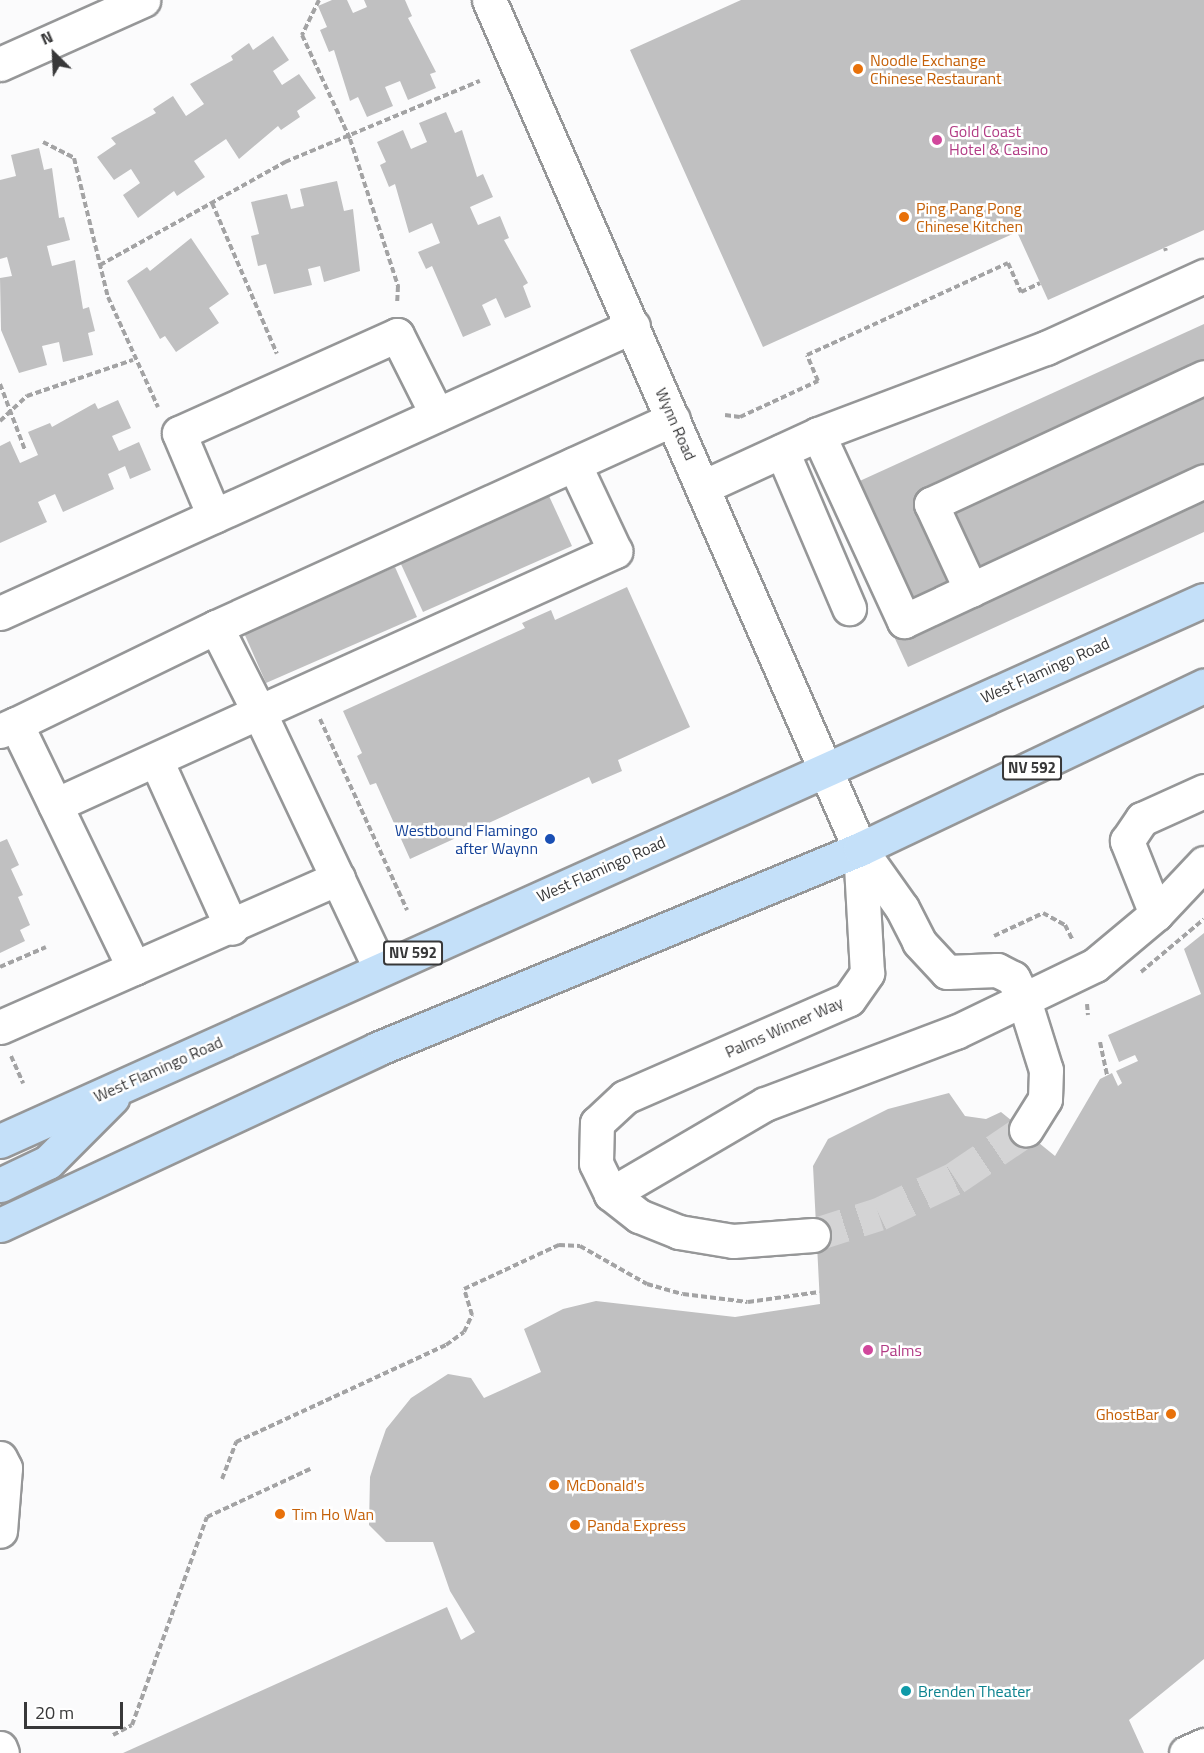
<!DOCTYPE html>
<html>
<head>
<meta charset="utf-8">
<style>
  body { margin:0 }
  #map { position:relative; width:1204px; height:1753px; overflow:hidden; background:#fbfbfc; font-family:"Titillium Web",sans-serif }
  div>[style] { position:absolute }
  .building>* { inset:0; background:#c0c0c1 }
  .minor-tunnel>* { height:33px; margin-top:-16.5px; transform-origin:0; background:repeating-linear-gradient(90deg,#d4d4d5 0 33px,transparent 0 49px) }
  .path>* { height:4px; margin-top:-2px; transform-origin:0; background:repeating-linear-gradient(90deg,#a3a3a4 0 6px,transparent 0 9px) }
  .roads { filter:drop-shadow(2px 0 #969798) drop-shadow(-2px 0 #969798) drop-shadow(0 2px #969798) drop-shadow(0 -2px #969798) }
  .minor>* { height:33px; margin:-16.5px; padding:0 16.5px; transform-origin:16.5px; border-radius:16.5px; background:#fff }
  .major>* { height:33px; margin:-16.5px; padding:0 16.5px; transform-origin:16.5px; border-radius:16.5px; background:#c4e0f9 }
  .dots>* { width:16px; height:16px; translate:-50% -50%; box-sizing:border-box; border:3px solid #fff; border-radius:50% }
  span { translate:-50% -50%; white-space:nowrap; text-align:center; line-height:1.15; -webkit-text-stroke:5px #fff; paint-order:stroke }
  .shield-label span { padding:2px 4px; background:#fff; border:2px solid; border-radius:4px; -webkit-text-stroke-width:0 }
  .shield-label { font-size:15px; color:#383839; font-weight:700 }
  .food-label { font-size:16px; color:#c56008 }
  .left { translate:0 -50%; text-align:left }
  .right { translate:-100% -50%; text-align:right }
  .hotel-label { font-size:16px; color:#b23c85 }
  .street-label { font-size:16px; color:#383839 }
  .transit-label { font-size:16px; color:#164399 }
  .culture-label { font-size:16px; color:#0d838f }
  .north { position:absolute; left:24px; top:24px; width:60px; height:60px; -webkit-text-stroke:4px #fff; paint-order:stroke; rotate:336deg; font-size:16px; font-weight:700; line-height:24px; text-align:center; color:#383839 }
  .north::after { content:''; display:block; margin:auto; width:21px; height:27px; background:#383839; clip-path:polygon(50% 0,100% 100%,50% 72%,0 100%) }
  .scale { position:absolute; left:24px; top:1702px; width:99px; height:27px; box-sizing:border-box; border:3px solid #383839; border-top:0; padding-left:8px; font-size:18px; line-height:21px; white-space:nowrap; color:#383839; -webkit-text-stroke:4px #fff; paint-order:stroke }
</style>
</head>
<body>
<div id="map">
  <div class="building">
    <i style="clip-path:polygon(332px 0,347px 0,353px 13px,367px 7px,364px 0,405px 0,412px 16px,408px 18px,436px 72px,430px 74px,436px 88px,408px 100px,400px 81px,385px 87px,393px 106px,367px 117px,358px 97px,350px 101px,334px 50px,329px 52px,320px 30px,327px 27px,318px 6px)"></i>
    <i style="clip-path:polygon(741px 0,1204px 0,1204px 230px,1048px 300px,1017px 232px,763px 347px,630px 50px)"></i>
    <i style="clip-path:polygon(273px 36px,289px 60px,273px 71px,282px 85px,299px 74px,316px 98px,297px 111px,300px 117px,281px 130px,278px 126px,239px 159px,226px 139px,194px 161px,205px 177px,177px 196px,174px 191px,138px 218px,123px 195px,140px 183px,131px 169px,114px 180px,97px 157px,116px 144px,111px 138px,156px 113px,153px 109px,173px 96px,186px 116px,204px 104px,190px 84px,233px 60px,231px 56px,249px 43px,253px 50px)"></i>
    <i style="clip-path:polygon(446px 112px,455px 133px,462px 130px,477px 177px,483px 174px,493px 197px,470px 207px,478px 225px,500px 216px,509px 238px,504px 240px,528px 283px,523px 286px,531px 307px,505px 318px,496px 298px,482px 305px,491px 325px,463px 337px,432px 266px,426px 269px,418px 252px,440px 243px,432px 223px,409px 233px,395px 184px,389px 187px,380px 165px,386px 162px,377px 142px,403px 130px,411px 149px,427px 142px,419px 123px)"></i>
    <i style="clip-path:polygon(39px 148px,44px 170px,52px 168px,59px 218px,64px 217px,70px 240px,47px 246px,52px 266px,75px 260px,83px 309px,89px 307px,95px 331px,88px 333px,93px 355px,63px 362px,59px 342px,42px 346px,47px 365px,19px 373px,1px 330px,0 278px,12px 276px,7px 257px,0 259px,0 180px,16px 176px,11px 155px)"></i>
    <i style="clip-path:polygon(337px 181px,344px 211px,353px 209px,360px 271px,324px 282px,320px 266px,308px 269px,312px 285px,274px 294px,266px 264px,258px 266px,251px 236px,259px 234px,251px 202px,287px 194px,291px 209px,304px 206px,300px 189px)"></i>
    <i style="clip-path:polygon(191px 238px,229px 294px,209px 308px,219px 323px,176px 352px,165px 336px,160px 339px,127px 281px,147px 267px,150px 271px)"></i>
    <i style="clip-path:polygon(1204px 324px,1204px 532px,908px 667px,829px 495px)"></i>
    <i style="clip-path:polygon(118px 400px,131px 428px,112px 436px,119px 451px,139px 442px,151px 470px,130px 479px,125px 466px,108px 474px,114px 489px,63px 512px,55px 494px,38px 502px,47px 522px,0 543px,0 446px,10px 441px,20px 463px,38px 455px,28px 432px,50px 423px,52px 427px,95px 403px,98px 409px)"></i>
    <i style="clip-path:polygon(549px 496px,572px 546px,423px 612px,400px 562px)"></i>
    <i style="clip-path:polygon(395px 567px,417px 617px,266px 683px,244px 633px)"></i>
    <i style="clip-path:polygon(627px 587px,690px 727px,618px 760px,622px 771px,592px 784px,589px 777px,410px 859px,376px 783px,370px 785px,357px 756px,362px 753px,343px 711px,525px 628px,522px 623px,551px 610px,555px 620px)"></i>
    <i style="clip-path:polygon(7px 839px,19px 865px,11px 869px,23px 895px,18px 897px,30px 925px,20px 930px,25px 941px,0 953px,0 842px)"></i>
    <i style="clip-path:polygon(1204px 933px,1204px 1659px,1129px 1720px,1144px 1753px,123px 1753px,447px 1607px,461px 1640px,475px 1632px,450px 1591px,433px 1542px,386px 1542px,369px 1525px,370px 1477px,378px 1452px,386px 1429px,411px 1398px,448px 1374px,471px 1378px,484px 1398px,541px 1372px,524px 1329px,563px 1309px,596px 1301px,735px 1317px,820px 1304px,813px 1166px,828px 1139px,888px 1109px,949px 1093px,965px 1116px,986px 1119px,1001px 1112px,1055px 1156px,1100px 1079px,1112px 1073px,1118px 1086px,1122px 1083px,1116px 1071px,1138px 1061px,1135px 1055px,1119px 1062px,1108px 1035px,1201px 994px,1184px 949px)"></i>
  </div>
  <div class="minor-tunnel">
    <i style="left:813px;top:1235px;width:69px;rotate:-17.7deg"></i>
    <i style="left:879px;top:1214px;width:84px;rotate:-25.3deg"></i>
    <i style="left:955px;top:1178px;width:86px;rotate:-34.1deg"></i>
  </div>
  <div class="path">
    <i style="left:319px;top:0;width:39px;rotate:116deg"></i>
    <i style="left:302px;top:35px;width:115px;rotate:65.2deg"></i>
    <i style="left:350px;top:139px;width:155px;rotate:71.9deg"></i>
    <i style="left:398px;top:286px;width:18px;rotate:93deg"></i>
    <i style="left:43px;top:142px;width:35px;rotate:27deg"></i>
    <i style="left:74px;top:158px;width:143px;rotate:76.3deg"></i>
    <i style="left:108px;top:297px;width:121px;rotate:65.6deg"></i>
    <i style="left:212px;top:203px;width:164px;rotate:66.7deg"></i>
    <i style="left:1165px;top:248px;width:3px;rotate:72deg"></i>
    <i style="left:100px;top:265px;width:212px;rotate:-29.1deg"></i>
    <i style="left:285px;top:162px;width:211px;rotate:-22.6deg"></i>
    <i style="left:0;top:384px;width:71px;rotate:69.3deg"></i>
    <i style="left:725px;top:415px;width:15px;rotate:8deg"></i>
    <i style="left:740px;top:417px;width:86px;rotate:-24.8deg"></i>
    <i style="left:818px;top:381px;width:28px;rotate:-113deg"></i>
    <i style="left:807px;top:355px;width:221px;rotate:-24.6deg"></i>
    <i style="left:1008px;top:263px;width:32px;rotate:66deg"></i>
    <i style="left:1021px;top:292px;width:21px;rotate:-25deg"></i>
    <i style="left:0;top:421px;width:37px;rotate:-43deg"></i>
    <i style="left:27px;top:396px;width:112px;rotate:-18.8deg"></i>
    <i style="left:320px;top:719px;width:210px;rotate:65.5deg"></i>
    <i style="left:994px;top:936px;width:54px;rotate:-25.1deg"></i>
    <i style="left:1043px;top:913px;width:25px;rotate:29deg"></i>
    <i style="left:1065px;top:925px;width:16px;rotate:63deg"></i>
    <i style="left:0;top:967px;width:50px;rotate:-23.5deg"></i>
    <i style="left:1141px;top:972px;width:82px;rotate:-40.1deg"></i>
    <i style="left:1087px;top:1004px;width:11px;rotate:85deg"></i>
    <i style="left:1100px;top:1042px;width:35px;rotate:78deg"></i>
    <i style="left:11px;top:1056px;width:30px;rotate:66deg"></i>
    <i style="left:222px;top:1479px;width:40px;rotate:-69deg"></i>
    <i style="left:236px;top:1442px;width:231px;rotate:-24.8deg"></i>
    <i style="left:446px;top:1345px;width:22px;rotate:-36deg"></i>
    <i style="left:464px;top:1332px;width:19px;rotate:-65deg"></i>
    <i style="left:472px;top:1315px;width:27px;rotate:-107deg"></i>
    <i style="left:464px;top:1289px;width:105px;rotate:-24.9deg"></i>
    <i style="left:559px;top:1245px;width:21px;rotate:3deg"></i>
    <i style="left:580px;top:1246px;width:77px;rotate:29.6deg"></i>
    <i style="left:647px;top:1284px;width:37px;rotate:16deg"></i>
    <i style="left:683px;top:1294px;width:65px;rotate:7deg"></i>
    <i style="left:748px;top:1302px;width:72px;rotate:-8deg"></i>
    <i style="left:113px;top:1735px;width:21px;rotate:-28deg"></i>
    <i style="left:132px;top:1725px;width:221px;rotate:-70.2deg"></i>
    <i style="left:207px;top:1517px;width:114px;rotate:-25deg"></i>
  </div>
  <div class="roads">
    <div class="minor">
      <i style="left:489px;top:0;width:927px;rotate:66.4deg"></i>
      <i style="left:860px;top:849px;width:72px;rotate:54.6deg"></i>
      <i style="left:902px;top:908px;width:38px;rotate:63deg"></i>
      <i style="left:919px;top:942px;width:41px;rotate:47deg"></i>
      <i style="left:947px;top:972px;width:50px;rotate:-2.3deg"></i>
      <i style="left:997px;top:970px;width:18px;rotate:27deg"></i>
      <i style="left:1013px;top:978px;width:25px;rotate:63deg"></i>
      <i style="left:1024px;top:1000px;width:73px;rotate:72.6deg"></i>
      <i style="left:1046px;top:1070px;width:29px;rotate:92deg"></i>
      <i style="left:1045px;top:1099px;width:36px;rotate:122deg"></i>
      <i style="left:0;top:64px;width:157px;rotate:-24.1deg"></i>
      <i style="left:818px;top:434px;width:244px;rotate:-20.7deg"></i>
      <i style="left:1046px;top:348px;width:174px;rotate:-24.5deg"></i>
      <i style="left:782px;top:451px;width:171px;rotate:66.9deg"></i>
      <i style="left:703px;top:487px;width:127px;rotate:-24.7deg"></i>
      <i style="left:818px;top:434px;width:206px;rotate:65.3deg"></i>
      <i style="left:904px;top:621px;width:331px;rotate:-25deg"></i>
      <i style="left:214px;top:516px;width:90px;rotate:-112.9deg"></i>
      <i style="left:179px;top:433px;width:239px;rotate:-24.2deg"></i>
      <i style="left:397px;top:335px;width:89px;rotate:63.4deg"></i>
      <i style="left:971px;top:590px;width:95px;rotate:-114.9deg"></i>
      <i style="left:931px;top:504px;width:301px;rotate:-24.9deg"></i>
      <i style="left:0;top:613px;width:695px;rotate:-24.39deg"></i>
      <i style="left:216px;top:627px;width:502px;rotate:-24.47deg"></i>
      <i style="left:16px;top:724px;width:222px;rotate:-25.9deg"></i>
      <i style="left:216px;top:627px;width:95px;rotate:63.2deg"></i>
      <i style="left:259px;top:712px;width:224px;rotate:155.5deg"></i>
      <i style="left:0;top:731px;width:17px;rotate:-24deg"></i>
      <i style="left:16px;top:724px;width:271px;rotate:64.2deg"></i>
      <i style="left:134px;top:968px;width:146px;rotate:156.2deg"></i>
      <i style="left:156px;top:760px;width:184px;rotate:65.7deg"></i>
      <i style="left:1156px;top:914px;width:79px;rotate:-111.7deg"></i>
      <i style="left:1127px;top:841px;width:27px;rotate:-56deg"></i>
      <i style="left:1142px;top:819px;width:68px;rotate:-24.3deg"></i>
      <i style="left:134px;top:968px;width:223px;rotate:-23.8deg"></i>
      <i style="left:380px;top:968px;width:283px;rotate:-115.3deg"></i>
      <i style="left:259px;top:712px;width:391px;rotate:-24.3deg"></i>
      <i style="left:615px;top:551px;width:96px;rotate:-115.2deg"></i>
      <i style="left:611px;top:1194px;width:178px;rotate:-30.3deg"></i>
      <i style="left:765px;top:1104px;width:204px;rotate:-20.7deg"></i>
      <i style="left:956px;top:1032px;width:154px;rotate:-25.7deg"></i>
      <i style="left:1095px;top:965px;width:80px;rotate:-39.9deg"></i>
      <i style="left:1156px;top:914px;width:70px;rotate:-46.7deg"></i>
      <i style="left:813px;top:1235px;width:80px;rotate:175.7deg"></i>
      <i style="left:733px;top:1241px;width:55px;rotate:-170.5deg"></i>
      <i style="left:679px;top:1232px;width:43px;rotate:-158.2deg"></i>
      <i style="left:639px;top:1216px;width:36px;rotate:-142deg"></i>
      <i style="left:611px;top:1194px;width:34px;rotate:-116deg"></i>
      <i style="left:596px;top:1163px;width:40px;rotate:-88.6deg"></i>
      <i style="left:597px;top:1123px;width:38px;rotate:-43deg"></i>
      <i style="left:625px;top:1097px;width:244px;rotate:-23.6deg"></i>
      <i style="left:849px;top:999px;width:32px;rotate:-55deg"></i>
      <i style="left:867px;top:973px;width:124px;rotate:-93.2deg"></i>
      <i style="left:0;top:1458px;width:11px;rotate:63deg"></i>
      <i style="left:5px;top:1468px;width:63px;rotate:94.5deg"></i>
      <i style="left:0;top:1748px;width:5px;rotate:68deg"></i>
      <i style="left:1186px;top:1753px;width:20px;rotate:-24deg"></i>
    </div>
    <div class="major">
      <i style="left:0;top:1141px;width:1320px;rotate:-24.2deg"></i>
      <i style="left:0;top:1185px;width:53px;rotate:-25.6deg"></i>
      <i style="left:48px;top:1162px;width:91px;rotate:-45deg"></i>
      <i style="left:0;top:1225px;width:416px;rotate:-25deg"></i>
      <i style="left:377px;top:1049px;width:523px;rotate:-22.49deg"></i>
      <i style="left:860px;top:849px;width:381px;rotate:-25.4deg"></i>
    </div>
  </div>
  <div class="dots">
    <i style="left:858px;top:69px;background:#e8710a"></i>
    <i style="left:937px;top:140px;background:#d1479c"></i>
    <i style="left:904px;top:217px;background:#e8710a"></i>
    <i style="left:550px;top:839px;background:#1a4fb4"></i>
    <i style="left:868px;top:1350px;background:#d1479c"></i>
    <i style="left:1171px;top:1414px;background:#e8710a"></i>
    <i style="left:554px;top:1485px;background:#e8710a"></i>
    <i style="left:280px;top:1514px;background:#e8710a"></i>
    <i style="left:575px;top:1525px;background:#e8710a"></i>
    <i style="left:906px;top:1691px;background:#0f9aa8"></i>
  </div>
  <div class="shield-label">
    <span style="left:1032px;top:768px">NV 592</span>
    <span style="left:413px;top:953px">NV 592</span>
  </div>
  <div class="food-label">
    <span class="left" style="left:870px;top:69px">Noodle Exchange<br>Chinese Restaurant</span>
    <span class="left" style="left:916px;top:217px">Ping Pang Pong<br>Chinese Kitchen</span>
    <span class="right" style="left:1159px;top:1414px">GhostBar</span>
    <span class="left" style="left:566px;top:1485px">McDonald's</span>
    <span class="left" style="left:292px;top:1514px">Tim Ho Wan</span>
    <span class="left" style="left:587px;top:1525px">Panda Express</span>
  </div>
  <div class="hotel-label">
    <span class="left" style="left:949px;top:140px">Gold Coast<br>Hotel &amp; Casino</span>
    <span class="left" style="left:880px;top:1350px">Palms</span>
  </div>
  <div class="street-label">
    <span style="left:676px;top:424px;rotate:66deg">Wynn Road</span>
    <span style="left:1045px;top:670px;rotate:-24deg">West Flamingo Road</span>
    <span style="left:601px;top:869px;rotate:-24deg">West Flamingo Road</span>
    <span style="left:784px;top:1027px;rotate:-24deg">Palms Winner Way</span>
    <span style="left:158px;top:1069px;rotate:-24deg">West Flamingo Road</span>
  </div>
  <div class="transit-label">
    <span class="right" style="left:538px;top:839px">Westbound Flamingo<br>after Waynn</span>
  </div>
  <div class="culture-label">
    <span class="left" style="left:918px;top:1691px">Brenden Theater</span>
  </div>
  <div class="north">N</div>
  <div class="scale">20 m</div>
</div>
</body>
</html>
